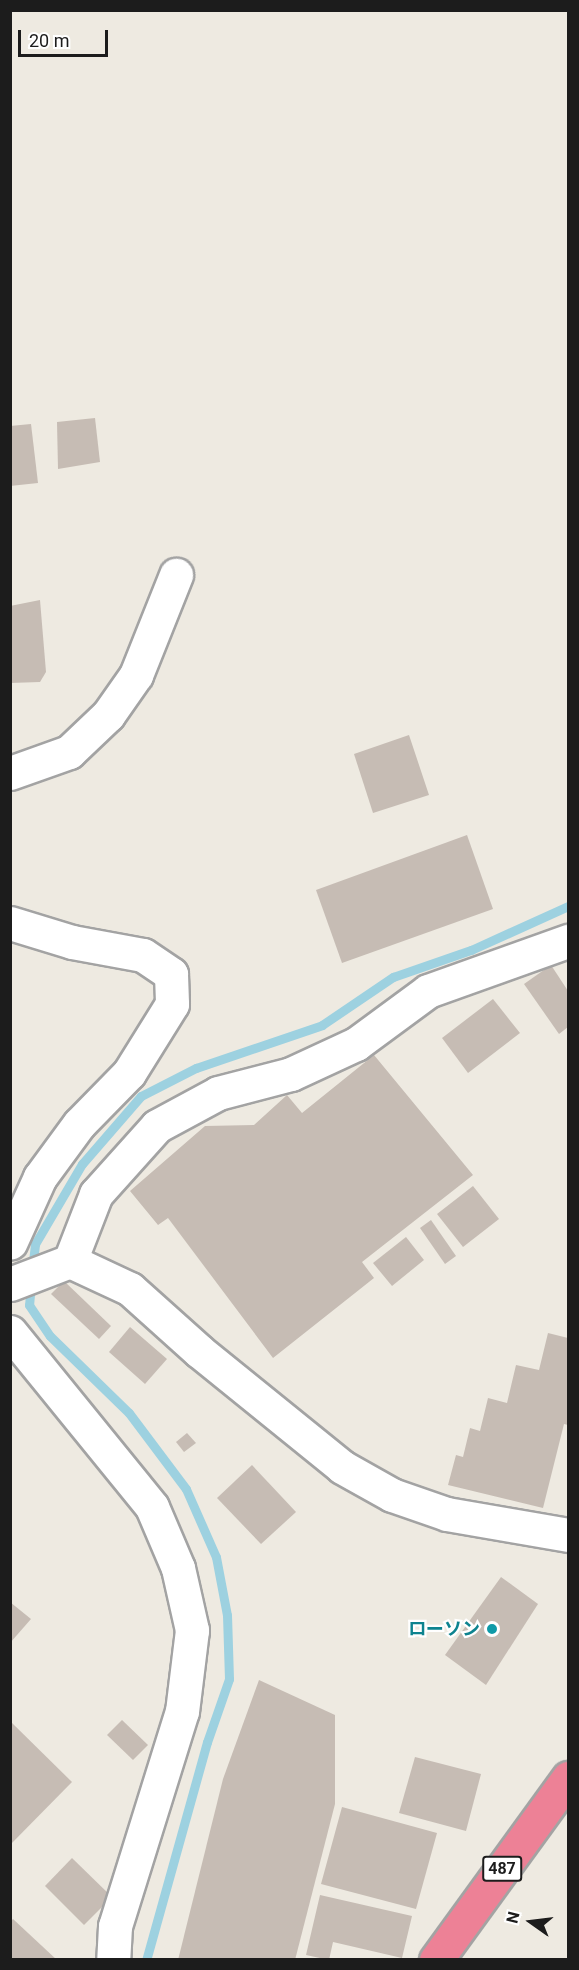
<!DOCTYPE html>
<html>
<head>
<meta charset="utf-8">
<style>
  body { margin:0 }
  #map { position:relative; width:579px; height:1970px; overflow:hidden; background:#eeeae1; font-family:Roboto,"Noto Sans JP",sans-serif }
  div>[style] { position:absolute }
  .stream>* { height:9px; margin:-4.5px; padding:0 4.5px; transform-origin:4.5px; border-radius:4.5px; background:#9dd1e0 }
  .building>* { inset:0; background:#c6bcb4 }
  .roads { filter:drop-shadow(2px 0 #a3a3a3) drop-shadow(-2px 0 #a3a3a3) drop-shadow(0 2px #a3a3a3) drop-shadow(0 -2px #a3a3a3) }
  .minor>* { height:33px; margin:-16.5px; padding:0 16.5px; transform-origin:16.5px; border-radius:16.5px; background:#fff }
  .highway>* { height:33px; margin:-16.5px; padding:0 16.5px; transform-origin:16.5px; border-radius:16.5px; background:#ed8196 }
  .dots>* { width:16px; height:16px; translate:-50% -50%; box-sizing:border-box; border:3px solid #fff; border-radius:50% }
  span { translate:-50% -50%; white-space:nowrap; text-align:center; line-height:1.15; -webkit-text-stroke:4.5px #fff; paint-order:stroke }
  .shield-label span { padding:2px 4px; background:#fff; border:2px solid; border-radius:4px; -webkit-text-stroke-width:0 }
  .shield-label { font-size:16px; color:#1c1c1c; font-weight:700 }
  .culture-label { font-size:18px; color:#0d838f; font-weight:700 }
  .right { translate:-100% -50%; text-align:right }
  .frame { position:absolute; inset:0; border:12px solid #1c1c1c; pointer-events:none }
  .north { position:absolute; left:501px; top:1892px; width:60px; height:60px; -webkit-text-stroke:4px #fff; paint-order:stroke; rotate:284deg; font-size:16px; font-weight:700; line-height:24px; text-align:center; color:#1c1c1c }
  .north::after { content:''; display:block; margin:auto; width:21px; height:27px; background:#1c1c1c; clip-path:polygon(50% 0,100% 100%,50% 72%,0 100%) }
  .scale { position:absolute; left:18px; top:30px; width:90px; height:27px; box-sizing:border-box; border:3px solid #1c1c1c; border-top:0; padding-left:8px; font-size:18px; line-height:21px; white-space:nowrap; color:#1c1c1c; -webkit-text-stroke:4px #fff; paint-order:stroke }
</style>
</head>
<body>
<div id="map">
  <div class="stream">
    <i style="left:32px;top:1269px;width:25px;rotate:-83deg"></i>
    <i style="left:35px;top:1244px;width:93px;rotate:-59.6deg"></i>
    <i style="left:82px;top:1164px;width:90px;rotate:-49.1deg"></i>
    <i style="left:141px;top:1096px;width:62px;rotate:-27deg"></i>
    <i style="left:196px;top:1068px;width:133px;rotate:-18.8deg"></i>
    <i style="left:322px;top:1025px;width:86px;rotate:-34.1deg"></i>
    <i style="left:393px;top:977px;width:83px;rotate:-19.1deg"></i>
    <i style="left:471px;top:950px;width:107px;rotate:-24.4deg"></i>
    <i style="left:31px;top:1283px;width:22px;rotate:95deg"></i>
    <i style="left:29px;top:1305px;width:37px;rotate:56deg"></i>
    <i style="left:50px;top:1336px;width:110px;rotate:44.3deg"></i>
    <i style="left:129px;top:1413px;width:95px;rotate:53.1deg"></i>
    <i style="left:186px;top:1489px;width:74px;rotate:66.2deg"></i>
    <i style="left:216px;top:1557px;width:59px;rotate:79.3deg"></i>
    <i style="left:227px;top:1615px;width:64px;rotate:88.2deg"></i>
    <i style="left:229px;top:1679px;width:67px;rotate:109.2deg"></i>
    <i style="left:207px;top:1742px;width:226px;rotate:105.6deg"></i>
  </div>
  <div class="building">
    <i style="clip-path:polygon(95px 418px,100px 462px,58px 469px,57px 422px)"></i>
    <i style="clip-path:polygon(31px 424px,38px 483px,10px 486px,10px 426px)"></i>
    <i style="clip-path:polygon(40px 600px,46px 672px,40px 682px,10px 683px,10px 606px)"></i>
    <i style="clip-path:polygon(409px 735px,429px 795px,373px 813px,354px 754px)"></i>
    <i style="clip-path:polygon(467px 835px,493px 909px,342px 963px,316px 890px)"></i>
    <i style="clip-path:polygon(551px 965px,568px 991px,568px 1027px,559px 1034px,524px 984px)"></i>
    <i style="clip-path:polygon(493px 999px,520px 1033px,468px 1073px,442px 1038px)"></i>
    <i style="clip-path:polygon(374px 1055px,473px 1175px,362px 1262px,374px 1278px,273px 1358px,168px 1218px,158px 1225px,130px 1191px,205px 1126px,254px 1125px,287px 1095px,302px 1113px)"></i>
    <i style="clip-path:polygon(473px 1186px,499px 1219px,463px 1247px,437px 1214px)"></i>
    <i style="clip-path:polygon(431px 1220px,456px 1256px,445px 1264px,420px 1228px)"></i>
    <i style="clip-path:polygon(406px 1237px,424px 1260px,392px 1286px,373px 1263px)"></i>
    <i style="clip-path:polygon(64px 1281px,111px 1326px,99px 1339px,51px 1294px)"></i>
    <i style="clip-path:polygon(130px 1327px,167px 1359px,145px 1384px,109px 1352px)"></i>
    <i style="clip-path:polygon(548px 1333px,568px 1338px,568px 1425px,564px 1424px,543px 1508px,448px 1485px,456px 1455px,463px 1457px,470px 1428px,480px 1431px,488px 1398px,507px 1403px,516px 1365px,539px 1370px)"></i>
    <i style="clip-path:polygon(187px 1433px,196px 1443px,184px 1452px,176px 1442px)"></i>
    <i style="clip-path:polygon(252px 1465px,296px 1512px,261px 1544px,217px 1498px)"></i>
    <i style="clip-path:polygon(501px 1577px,538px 1604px,486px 1685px,445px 1655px)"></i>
    <i style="clip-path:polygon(10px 1602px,31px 1619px,10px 1643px)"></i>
    <i style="clip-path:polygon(259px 1680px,335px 1715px,335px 1804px,295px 1960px,178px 1960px,223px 1779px)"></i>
    <i style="clip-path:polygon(122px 1720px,148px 1745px,133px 1760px,107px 1735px)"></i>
    <i style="clip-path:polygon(10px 1721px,72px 1782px,10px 1845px)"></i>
    <i style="clip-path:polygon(415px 1757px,481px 1774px,466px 1831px,399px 1813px)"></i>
    <i style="clip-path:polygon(342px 1807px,437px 1833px,416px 1909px,321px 1884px)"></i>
    <i style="clip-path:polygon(72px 1858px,112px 1897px,84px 1925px,45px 1886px)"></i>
    <i style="clip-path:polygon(320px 1895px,412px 1916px,402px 1958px,333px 1942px,329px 1960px,306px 1955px)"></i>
    <i style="clip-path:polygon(13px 1919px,57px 1960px,10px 1960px,10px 1922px)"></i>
  </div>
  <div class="roads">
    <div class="minor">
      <i style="left:10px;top:773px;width:63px;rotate:-19.6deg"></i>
      <i style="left:69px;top:752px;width:54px;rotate:-43.5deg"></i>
      <i style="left:108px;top:715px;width:49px;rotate:-55deg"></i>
      <i style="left:136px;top:675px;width:108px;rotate:-68.2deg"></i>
      <i style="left:10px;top:923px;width:65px;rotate:17deg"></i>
      <i style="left:72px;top:942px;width:72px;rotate:10.4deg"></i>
      <i style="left:143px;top:955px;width:34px;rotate:34deg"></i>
      <i style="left:171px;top:974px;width:30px;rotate:88deg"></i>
      <i style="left:172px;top:1004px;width:81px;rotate:121.9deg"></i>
      <i style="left:129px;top:1073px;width:71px;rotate:134.4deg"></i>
      <i style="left:79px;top:1124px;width:66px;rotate:126.3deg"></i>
      <i style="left:40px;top:1177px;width:72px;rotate:114.4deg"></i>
      <i style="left:70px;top:1261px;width:72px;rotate:-68.8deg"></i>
      <i style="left:96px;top:1194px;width:91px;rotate:-48.1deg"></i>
      <i style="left:157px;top:1126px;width:69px;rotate:-28.4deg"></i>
      <i style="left:218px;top:1093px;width:75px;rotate:-14.6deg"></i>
      <i style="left:291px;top:1074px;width:72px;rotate:-24.8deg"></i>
      <i style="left:356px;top:1044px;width:89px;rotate:-36.4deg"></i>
      <i style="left:428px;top:991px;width:149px;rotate:-19.7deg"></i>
      <i style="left:10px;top:1284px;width:64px;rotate:-21deg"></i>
      <i style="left:70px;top:1261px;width:66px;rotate:25deg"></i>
      <i style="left:130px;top:1289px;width:93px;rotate:41.9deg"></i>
      <i style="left:199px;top:1351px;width:184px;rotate:39deg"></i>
      <i style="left:342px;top:1467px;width:57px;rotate:29.2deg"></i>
      <i style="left:392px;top:1495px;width:58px;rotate:19.1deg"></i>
      <i style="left:447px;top:1514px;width:123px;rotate:9.8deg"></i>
      <i style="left:10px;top:1332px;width:225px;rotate:50.9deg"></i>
      <i style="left:152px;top:1507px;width:66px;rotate:66.9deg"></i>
      <i style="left:178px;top:1568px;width:64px;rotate:77.3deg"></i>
      <i style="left:192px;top:1630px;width:82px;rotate:97deg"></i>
      <i style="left:182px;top:1711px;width:225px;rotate:107.3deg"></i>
      <i style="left:115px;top:1926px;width:34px;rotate:93deg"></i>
    </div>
    <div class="highway">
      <i style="left:436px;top:1960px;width:225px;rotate:-54deg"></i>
    </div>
  </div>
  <div class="dots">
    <i style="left:492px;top:1629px;background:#0f9aa8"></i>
  </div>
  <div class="shield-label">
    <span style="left:502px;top:1869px">487</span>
  </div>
  <div class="culture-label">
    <span class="right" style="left:480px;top:1629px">ローソン</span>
  </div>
  <div class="frame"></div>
  <div class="north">N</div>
  <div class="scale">20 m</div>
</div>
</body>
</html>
